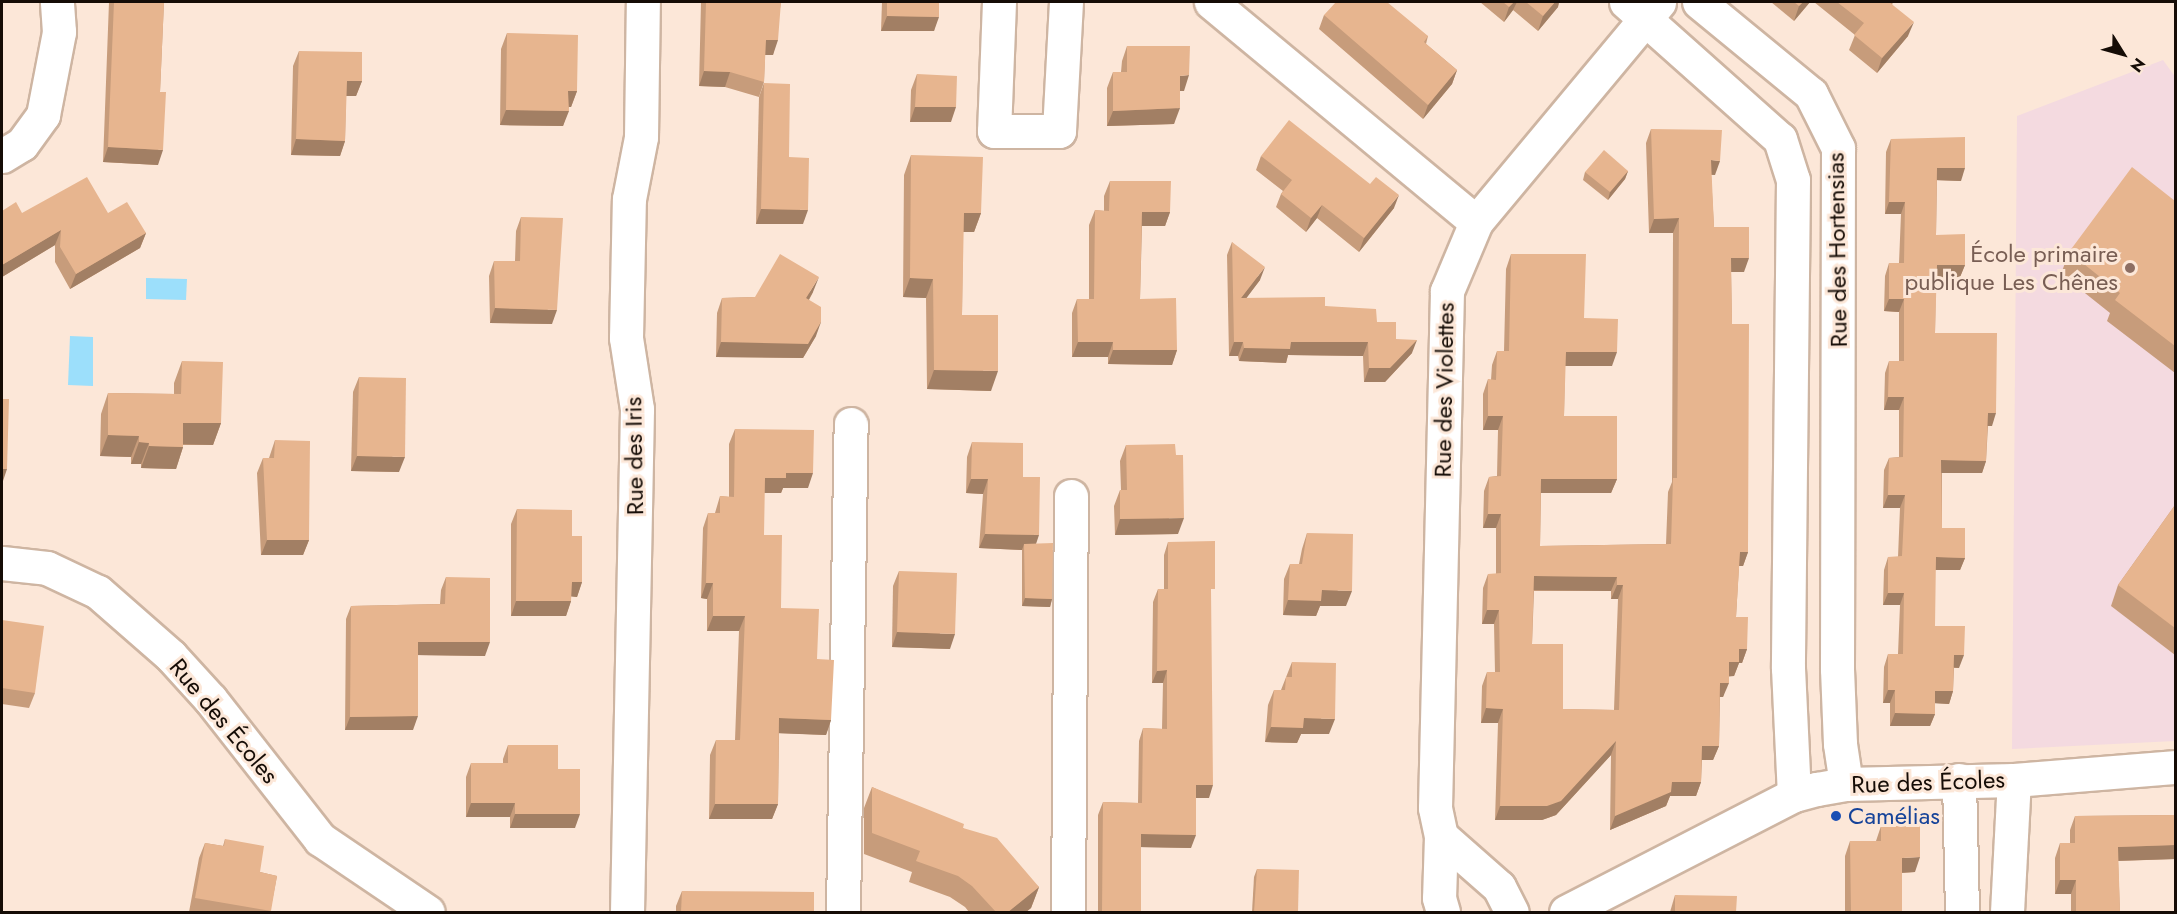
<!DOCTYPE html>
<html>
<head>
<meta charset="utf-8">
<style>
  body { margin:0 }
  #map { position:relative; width:2177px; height:914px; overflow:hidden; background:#fce7d8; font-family:Jost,sans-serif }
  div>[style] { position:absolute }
  .education>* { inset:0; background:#f4dae0 }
  .water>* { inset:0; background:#9cdffb }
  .roads { filter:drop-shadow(2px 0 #ceb5a2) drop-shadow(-2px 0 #ceb5a2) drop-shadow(0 2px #ceb5a2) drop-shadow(0 -2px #ceb5a2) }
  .minor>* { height:33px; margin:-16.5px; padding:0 16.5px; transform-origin:16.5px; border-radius:16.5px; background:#fff }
  .wall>* { inset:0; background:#c79c7b }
  .shaded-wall>* { inset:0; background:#a27f64 }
  .building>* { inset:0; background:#e7b58f }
  .dots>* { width:16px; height:16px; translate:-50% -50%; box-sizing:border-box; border:3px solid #fce7d8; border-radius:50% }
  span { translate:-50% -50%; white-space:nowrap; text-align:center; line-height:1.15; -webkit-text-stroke:6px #fce7d8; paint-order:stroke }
  .street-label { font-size:24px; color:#150c06 }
  .education-label { font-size:24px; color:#785e54 }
  .right { translate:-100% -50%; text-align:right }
  .transit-label { font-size:24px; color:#164399 }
  .left { translate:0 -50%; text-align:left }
  .frame { position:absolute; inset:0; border:3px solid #150c06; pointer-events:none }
  .north { position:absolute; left:2093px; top:24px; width:60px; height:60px; -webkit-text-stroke:4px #fce7d8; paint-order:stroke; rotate:127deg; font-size:16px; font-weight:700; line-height:24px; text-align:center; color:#150c06 }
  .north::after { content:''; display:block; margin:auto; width:21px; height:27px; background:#150c06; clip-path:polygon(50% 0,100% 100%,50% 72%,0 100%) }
</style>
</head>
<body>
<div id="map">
  <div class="education">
    <i style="clip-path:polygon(2163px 60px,2176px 78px,2175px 741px,2012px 749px,2017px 116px)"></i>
  </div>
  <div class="water">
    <i style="clip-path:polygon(146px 278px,187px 279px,186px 300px,146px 299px)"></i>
    <i style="clip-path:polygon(70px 336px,93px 337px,93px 386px,68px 385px)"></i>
  </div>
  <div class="roads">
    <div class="minor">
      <i style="left:999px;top:2px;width:129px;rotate:92.2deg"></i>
      <i style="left:994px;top:131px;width:65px"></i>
      <i style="left:1059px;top:131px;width:129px;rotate:-86.9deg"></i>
      <i style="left:1211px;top:2px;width:344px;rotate:39.7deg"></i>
      <i style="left:1476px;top:222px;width:75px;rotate:112.8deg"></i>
      <i style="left:1447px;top:291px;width:517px;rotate:91.33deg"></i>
      <i style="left:1435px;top:808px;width:29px;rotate:78deg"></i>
      <i style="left:1441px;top:836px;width:62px;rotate:91.8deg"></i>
      <i style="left:1439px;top:898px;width:15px;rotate:74deg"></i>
      <i style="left:1626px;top:2px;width:206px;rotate:41.7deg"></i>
      <i style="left:1780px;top:139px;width:43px;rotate:72.4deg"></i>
      <i style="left:1793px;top:180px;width:488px;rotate:90.6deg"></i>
      <i style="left:1788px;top:668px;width:127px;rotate:87.3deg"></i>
      <i style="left:1699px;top:2px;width:145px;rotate:39.4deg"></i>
      <i style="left:1811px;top:94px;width:60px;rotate:63.4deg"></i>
      <i style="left:1838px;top:148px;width:521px;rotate:90.11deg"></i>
      <i style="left:1837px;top:669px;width:75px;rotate:87.7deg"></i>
      <i style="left:1840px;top:744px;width:40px;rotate:81.5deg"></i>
      <i style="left:2px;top:156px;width:23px;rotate:-31deg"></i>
      <i style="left:22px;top:144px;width:36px;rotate:-54deg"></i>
      <i style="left:43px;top:115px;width:85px;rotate:-79.1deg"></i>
      <i style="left:59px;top:32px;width:30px;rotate:-94deg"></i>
      <i style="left:1476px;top:222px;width:286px;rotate:-50.2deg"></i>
      <i style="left:2px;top:563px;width:45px;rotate:6.3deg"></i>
      <i style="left:47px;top:568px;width:56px;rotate:25.2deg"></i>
      <i style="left:98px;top:592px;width:97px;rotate:41.2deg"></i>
      <i style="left:171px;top:656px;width:59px;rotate:47.7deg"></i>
      <i style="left:211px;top:700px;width:177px;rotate:51.9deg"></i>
      <i style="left:320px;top:839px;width:130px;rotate:34.1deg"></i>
      <i style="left:1959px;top:780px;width:132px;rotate:88.7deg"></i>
      <i style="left:1441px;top:836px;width:77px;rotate:41.3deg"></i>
      <i style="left:1499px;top:887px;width:28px;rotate:63deg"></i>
      <i style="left:627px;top:912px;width:503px;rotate:-88.86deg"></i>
      <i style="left:637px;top:409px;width:72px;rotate:-98.8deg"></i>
      <i style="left:626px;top:338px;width:139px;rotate:-88.8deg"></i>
      <i style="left:629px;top:199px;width:63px;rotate:-79deg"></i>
      <i style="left:641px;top:137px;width:135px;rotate:-89.2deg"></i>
      <i style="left:843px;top:912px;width:488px;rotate:-89.1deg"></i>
      <i style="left:1068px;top:912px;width:416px;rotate:-89.6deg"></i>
      <i style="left:1566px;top:912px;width:256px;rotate:-27.2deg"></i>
      <i style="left:1794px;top:795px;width:24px;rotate:-15deg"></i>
      <i style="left:1817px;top:789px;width:29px;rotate:-10deg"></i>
      <i style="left:1846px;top:784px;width:168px;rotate:-1.4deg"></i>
      <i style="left:2014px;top:780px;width:163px;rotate:-4.6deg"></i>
      <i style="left:2007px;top:912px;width:132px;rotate:-87deg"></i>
    </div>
  </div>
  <div class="wall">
    <i style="clip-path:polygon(109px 2px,164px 2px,160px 92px,158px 165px,103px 162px)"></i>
    <i style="clip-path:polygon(701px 2px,781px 2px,773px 55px,765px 55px,764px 82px,759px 97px,725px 87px,699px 86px)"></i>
    <i style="clip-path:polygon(882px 2px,939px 2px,934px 31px,881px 31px)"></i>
    <i style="clip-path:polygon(1480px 2px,1559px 2px,1558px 7px,1538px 31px,1513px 10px,1504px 22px)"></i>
    <i style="clip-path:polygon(1771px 2px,1810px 2px,1794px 21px)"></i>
    <i style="clip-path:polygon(1814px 2px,1894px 2px,1892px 4px,1908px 36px,1877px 73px,1849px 50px,1855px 35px)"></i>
    <i style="clip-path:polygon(1324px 15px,1428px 36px,1426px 44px,1457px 70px,1452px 84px,1423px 119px,1319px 29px)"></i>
    <i style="clip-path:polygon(507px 33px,577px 91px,571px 107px,569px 107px,563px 126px,500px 125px,501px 49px)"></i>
    <i style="clip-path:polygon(1127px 46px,1184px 91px,1180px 91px,1174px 124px,1107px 126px,1107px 88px,1113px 72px,1121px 72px,1122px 61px)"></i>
    <i style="clip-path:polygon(299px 51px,362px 81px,356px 96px,346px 96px,345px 141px,340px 156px,291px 155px,293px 66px)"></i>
    <i style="clip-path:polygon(917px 74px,951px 122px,910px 122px,911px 90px)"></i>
    <i style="clip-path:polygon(764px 83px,789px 157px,803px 224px,756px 224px,759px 97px)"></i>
    <i style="clip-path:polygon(evenodd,1651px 129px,1715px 175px,1711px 175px,1714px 227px,1744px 272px,1731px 272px,1732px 324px,1748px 552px,1743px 566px,1739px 566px,1736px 617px,1747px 649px,1742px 663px,1739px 663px,1734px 676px,1729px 676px,1723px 697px,1720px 697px,1719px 746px,1713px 760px,1702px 760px,1701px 782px,1696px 796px,1670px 796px,1666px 806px,1610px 830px,1611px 755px,1556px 815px,1542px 820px,1495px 820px,1498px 723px,1481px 723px,1482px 686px,1487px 672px,1495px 672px,1494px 624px,1482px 624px,1483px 588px,1488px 574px,1496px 574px,1496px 528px,1483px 528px,1484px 491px,1489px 477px,1497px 476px,1498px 430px,1483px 430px,1483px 394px,1488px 379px,1491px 380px,1492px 365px,1497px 351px,1504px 351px,1506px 269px,1511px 254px,1584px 318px,1612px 366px,1565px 366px,1564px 416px,1617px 479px,1611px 493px,1541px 493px,1540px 546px,1666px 544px,1668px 492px,1672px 482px,1673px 233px,1649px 233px,1646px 143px,1651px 129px,1534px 591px,1611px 591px,1611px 599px,1618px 599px,1614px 710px,1563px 709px,1532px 644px,1534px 591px)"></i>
    <i style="clip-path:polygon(1891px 139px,1961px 181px,1937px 180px,1936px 235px,1965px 265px,1960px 277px,1936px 278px,1935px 333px,1992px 426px,1988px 426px,1986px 461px,1982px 473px,1942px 473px,1942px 528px,1965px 558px,1960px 570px,1935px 570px,1935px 626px,1959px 668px,1954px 668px,1953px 691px,1949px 704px,1935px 703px,1935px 714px,1930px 726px,1890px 726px,1890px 703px,1883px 703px,1884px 667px,1888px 654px,1898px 654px,1900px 605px,1883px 605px,1884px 570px,1888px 557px,1898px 557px,1900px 508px,1883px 508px,1884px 470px,1889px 458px,1899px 457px,1899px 410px,1884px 410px,1885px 373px,1889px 361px,1899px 361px,1899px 312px,1884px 311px,1885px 276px,1889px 263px,1899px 263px,1901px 214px,1885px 214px,1886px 152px)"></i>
    <i style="clip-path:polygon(911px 155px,981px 213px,974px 232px,963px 232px,962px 315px,991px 391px,927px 389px,926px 298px,903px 297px,904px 175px)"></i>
    <i style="clip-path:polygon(1261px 156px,1394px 208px,1359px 252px,1317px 218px,1306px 232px,1276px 207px,1281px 194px,1283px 191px,1256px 170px)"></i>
    <i style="clip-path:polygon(1628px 171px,1625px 179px,1608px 200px,1583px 180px,1585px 172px)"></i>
    <i style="clip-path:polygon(1110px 181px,1170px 212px,1165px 226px,1142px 226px,1140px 299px,1177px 350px,1172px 365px,1108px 364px,1108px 357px,1072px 357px,1072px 313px,1077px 299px,1089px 299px,1089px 225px,1095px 210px,1104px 211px,1104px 196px)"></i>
    <i style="clip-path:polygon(2175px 201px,2175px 373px,2107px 321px,2110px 313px,2061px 274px,2069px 252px)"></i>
    <i style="clip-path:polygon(2px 211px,22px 213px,108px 213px,146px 233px,140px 248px,70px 289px,55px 262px,55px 245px,2px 277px)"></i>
    <i style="clip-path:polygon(521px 217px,552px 324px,490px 323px,489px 276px,494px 261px,515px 261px,516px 231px)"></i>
    <i style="clip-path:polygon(1232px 242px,1260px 280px,1246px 298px,1325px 306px,1377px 322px,1412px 353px,1385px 382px,1364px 382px,1363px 356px,1288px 355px,1286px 363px,1239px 361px,1238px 356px,1229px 356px,1227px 255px)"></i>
    <i style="clip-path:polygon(813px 292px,809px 300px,816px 336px,803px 358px,716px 357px,717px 313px,722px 298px,755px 297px)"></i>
    <i style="clip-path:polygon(182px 361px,221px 423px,213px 445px,183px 445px,183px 447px,176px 469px,141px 468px,141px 464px,131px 464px,131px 457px,100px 456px,101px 414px,108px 393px,174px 394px,174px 383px)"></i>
    <i style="clip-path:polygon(359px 377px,399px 472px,351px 471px,353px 392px)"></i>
    <i style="clip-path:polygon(735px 429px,808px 488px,783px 488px,781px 493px,764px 493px,764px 535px,781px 608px,817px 659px,831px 720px,826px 735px,779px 733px,778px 804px,772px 819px,709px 819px,710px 755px,716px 740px,735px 740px,739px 631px,707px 631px,707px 599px,701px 598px,703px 528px,708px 513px,715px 513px,720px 496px,729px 497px,729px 444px)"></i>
    <i style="clip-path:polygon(275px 440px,309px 540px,303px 555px,261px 555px,257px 473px,263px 458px,269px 458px)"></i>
    <i style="clip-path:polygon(972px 442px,1023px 477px,1036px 544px,1052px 599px,1050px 607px,1022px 606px,1022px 550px,979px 548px,983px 494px,966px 493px,967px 457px)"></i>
    <i style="clip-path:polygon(1126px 445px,1178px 534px,1115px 535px,1114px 506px,1120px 490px,1121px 490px,1120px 461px)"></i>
    <i style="clip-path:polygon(2175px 505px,2175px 655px,2111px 606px,2118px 585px)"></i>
    <i style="clip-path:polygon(517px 509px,572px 536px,582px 582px,577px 597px,571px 596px,571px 601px,566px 616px,511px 616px,511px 524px)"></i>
    <i style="clip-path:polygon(1307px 533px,1346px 606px,1320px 606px,1316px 616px,1283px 615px,1284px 579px,1290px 564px,1299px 564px,1302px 549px)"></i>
    <i style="clip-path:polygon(1168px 542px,1211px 597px,1209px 798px,1196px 798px,1191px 848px,1141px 847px,1141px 912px,1098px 912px,1098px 815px,1103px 802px,1138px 803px,1139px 741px,1143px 728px,1162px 729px,1163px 683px,1152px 683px,1153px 602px,1158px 589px,1164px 589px,1164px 555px)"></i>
    <i style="clip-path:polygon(899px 571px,950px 649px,892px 647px,893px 586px)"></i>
    <i style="clip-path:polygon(446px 577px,485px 656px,418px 655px,413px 730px,345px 730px,346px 619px,351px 606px,440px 604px,441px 590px)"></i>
    <i style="clip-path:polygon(2px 620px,35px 693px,29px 708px,2px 704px)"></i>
    <i style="clip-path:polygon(1292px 662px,1329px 734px,1301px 734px,1297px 743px,1265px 742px,1268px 705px,1274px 690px,1281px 690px)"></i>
    <i style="clip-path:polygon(508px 745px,558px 769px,575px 828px,510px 828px,510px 817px,466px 817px,466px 777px,471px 763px,503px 763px,503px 759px)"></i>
    <i style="clip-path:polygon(872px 787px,963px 828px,1039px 887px,1031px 908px,1026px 912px,969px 912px,965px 907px,950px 897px,909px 882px,912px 872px,864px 854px,864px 808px)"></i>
    <i style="clip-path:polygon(2175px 815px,2175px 859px,2118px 861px,2120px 912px,2071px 912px,2071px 894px,2055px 894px,2055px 858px,2060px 843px,2070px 843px,2070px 830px,2075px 816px)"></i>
    <i style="clip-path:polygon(1881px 826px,1915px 872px,1902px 873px,1902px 912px,1845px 912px,1845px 856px,1850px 841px,1876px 841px)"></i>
    <i style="clip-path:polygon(225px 839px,260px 872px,277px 876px,270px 912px,189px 912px,199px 858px,205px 843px,223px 846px)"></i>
    <i style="clip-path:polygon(1257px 869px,1298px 912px,1252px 912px,1254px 877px)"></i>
    <i style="clip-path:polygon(682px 891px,814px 912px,676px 912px,676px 906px)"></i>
    <i style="clip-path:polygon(1675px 895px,1736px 912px,1670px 912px)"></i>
  </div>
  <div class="shaded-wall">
    <i style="clip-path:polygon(1514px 2px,1517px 2px,1513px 10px,1504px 22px,1509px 7px)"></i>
    <i style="clip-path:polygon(1555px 2px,1559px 2px,1558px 7px,1538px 31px,1543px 16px)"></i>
    <i style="clip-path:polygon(1803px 2px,1810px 2px,1794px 21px,1799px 6px)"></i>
    <i style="clip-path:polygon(887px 16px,939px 17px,934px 31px,881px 31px)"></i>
    <i style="clip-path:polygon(1914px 22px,1908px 36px,1877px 73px,1882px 58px)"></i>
    <i style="clip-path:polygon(766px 40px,778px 40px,773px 55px,760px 55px)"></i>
    <i style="clip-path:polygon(1457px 70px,1452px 84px,1423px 119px,1428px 105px)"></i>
    <i style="clip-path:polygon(704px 71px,730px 72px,725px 87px,699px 86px)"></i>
    <i style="clip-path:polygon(1189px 75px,1184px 91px,1174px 91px,1180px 76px)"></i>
    <i style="clip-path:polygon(347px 81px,362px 81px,356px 96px,341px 96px)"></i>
    <i style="clip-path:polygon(568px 91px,577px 91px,571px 107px,563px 107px)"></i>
    <i style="clip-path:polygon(915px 107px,956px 107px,951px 122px,910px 122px)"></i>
    <i style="clip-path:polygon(1180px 108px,1174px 124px,1107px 126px,1113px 111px)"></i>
    <i style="clip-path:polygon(506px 110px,569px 111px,563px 126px,500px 125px)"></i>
    <i style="clip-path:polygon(296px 139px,345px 141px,340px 156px,291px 155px)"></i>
    <i style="clip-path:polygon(108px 147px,163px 150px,158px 165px,103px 162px)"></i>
    <i style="clip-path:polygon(1711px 160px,1720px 161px,1715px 175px,1706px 174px)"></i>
    <i style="clip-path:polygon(1937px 168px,1965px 168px,1961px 181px,1932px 180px)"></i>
    <i style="clip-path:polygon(1628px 171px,1625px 179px,1608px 200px,1610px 192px)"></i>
    <i style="clip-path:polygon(1399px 195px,1394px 208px,1359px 252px,1364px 238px)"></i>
    <i style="clip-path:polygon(1889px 202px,1905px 202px,1901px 214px,1885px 214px)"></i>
    <i style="clip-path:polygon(1322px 205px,1317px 218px,1306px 232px,1311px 218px)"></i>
    <i style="clip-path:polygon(761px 209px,808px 210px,803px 224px,756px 224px)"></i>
    <i style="clip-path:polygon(1142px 212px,1170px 212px,1165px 226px,1137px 226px)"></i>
    <i style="clip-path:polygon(964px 213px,981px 213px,974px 232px,957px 232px)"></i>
    <i style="clip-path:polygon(1679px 218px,1673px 233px,1649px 233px,1654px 219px)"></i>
    <i style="clip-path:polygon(61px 230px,55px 245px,2px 277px,2px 265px)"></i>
    <i style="clip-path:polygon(146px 233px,140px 248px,70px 289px,76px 274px)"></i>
    <i style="clip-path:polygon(1731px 258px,1749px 258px,1744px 272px,1726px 272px)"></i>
    <i style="clip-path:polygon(1937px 265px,1965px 265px,1960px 277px,1932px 278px)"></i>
    <i style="clip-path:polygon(1265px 267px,1260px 280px,1236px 312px,1241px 298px)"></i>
    <i style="clip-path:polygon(819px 277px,813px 292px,801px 313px,806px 298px)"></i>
    <i style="clip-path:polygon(910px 278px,933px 279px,926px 298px,903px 297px)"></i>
    <i style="clip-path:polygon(1889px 299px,1904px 299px,1899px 312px,1884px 311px)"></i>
    <i style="clip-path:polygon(495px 308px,557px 310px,552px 324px,490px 323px)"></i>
    <i style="clip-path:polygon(821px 322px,816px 336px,803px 358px,716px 357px,721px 342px)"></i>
    <i style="clip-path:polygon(1417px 340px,1412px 353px,1385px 382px,1364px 382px,1369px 368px)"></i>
    <i style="clip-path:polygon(1078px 342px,1113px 342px,1108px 357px,1072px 357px)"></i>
    <i style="clip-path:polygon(1234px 342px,1243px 342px,1238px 356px,1229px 356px)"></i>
    <i style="clip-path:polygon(1291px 342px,1368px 342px,1363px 356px,1288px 355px,1286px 363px,1239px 361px,1244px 348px)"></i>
    <i style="clip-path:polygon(1113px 350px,1177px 350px,1172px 365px,1108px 364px)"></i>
    <i style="clip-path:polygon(1566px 352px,1617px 352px,1612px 366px,1560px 366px)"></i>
    <i style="clip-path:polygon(934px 370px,998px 371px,991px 391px,927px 389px)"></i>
    <i style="clip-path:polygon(1888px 397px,1904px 397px,1899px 410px,1884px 410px)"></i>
    <i style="clip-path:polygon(1988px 413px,1996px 413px,1992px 426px,1983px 426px)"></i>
    <i style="clip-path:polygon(1488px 416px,1503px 416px,1498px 430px,1483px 430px)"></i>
    <i style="clip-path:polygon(183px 423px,221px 423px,213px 445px,175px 444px)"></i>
    <i style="clip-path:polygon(108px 435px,139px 436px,131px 457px,100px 456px)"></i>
    <i style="clip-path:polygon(139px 442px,149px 443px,141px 464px,131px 464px)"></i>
    <i style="clip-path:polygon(149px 446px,183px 447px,176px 469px,141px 468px)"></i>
    <i style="clip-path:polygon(357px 456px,405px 457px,399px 472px,351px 471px)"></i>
    <i style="clip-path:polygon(1941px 460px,1986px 461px,1982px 473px,1937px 473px)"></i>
    <i style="clip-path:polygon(2px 469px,7px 469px,2px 484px)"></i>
    <i style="clip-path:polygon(786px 473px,813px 473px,808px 488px,783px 488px,781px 493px,759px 493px,765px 478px)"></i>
    <i style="clip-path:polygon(971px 479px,988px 479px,983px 494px,966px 493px)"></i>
    <i style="clip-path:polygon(1541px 479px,1617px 479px,1611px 493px,1536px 493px)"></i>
    <i style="clip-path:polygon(1888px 495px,1905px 495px,1900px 508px,1883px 508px)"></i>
    <i style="clip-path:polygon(1488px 514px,1501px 514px,1496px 528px,1483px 528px)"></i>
    <i style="clip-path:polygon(1184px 518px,1178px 534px,1115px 535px,1120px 519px)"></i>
    <i style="clip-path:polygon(985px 534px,1039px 535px,1034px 550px,1024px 544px,1022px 550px,979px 548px)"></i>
    <i style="clip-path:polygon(267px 540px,309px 540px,303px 555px,261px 555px)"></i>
    <i style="clip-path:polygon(1740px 552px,1748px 552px,1743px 566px,1734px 566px)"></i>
    <i style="clip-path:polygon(1936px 557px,1965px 558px,1960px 570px,1931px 570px)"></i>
    <i style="clip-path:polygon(1534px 576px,1617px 577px,1611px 591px,1529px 590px)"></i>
    <i style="clip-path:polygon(572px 582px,582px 582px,577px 597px,566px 596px)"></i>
    <i style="clip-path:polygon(706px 583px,713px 583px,707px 599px,701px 598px)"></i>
    <i style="clip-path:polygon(1617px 585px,1623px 585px,1618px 599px,1611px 599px)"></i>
    <i style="clip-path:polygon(1322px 590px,1352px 591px,1346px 606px,1320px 606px,1316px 616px,1283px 615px,1288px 600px)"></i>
    <i style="clip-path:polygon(1888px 593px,1904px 593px,1900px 605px,1883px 605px)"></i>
    <i style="clip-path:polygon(1025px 598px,1052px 599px,1050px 607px,1022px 606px)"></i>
    <i style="clip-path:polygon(516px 601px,571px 601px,566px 616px,511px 616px)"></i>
    <i style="clip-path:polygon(1487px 610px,1499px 610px,1494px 624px,1482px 624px)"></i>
    <i style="clip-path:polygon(713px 616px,745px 616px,739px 631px,707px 631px)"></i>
    <i style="clip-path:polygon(897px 632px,955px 634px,950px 649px,892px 647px)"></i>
    <i style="clip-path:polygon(418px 642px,490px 642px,485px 656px,413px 655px)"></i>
    <i style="clip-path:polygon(1739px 649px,1747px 649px,1742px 663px,1739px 663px,1734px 676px,1724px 677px,1729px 662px)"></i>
    <i style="clip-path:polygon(1954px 655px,1964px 655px,1959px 668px,1950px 667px)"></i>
    <i style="clip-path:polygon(1167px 670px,1163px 683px,1152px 683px,1157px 671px)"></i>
    <i style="clip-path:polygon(1720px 683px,1729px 683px,1723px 697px,1715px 697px)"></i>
    <i style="clip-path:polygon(1888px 690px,1895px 690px,1890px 703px,1883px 703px)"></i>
    <i style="clip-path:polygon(1935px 691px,1953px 691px,1949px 704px,1931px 703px)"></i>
    <i style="clip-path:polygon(1486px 708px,1503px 709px,1498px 723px,1481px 723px)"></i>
    <i style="clip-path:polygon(1895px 713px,1935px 714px,1930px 726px,1890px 726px)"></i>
    <i style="clip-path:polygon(418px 716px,413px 730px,345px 730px,350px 717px)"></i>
    <i style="clip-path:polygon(779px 718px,831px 720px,826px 735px,773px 733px)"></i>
    <i style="clip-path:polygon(1304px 718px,1335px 719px,1329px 734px,1301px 734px,1297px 743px,1265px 742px,1271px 727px)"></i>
    <i style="clip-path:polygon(1616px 741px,1611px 755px,1556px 815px,1542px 820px,1495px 820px,1500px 806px)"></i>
    <i style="clip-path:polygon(1702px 746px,1719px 746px,1713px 760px,1697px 760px)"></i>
    <i style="clip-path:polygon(1672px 782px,1701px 782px,1696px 796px,1670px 796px,1666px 806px,1610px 830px,1615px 816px)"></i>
    <i style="clip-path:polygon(1196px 785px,1213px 785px,1209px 798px,1191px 798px)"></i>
    <i style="clip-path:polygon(471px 803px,515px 803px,510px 817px,466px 817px)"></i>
    <i style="clip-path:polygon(715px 804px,778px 804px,772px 819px,709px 819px)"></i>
    <i style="clip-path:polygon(515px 814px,580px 814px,575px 828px,510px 828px)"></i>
    <i style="clip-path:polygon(1141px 834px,1196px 835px,1191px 848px,1136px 847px)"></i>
    <i style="clip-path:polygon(2175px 845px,2175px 859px,2112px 861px,2118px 847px)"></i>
    <i style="clip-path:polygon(1920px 857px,1915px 872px,1897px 873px,1902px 858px)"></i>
    <i style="clip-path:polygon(2060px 880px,2076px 880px,2071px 894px,2055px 894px)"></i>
    <i style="clip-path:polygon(1039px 887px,1031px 908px,1026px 912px,1008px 912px)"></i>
  </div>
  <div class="building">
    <i style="clip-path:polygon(114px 2px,164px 2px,160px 92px,166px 92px,163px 150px,108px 147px)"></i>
    <i style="clip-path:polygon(706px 2px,781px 2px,778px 40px,766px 40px,764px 82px,730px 72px,704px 71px)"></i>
    <i style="clip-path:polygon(887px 2px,939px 2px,939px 17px,887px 16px)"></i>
    <i style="clip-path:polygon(1336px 2px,1387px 2px,1428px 36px,1424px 42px,1457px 70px,1428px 105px,1324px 15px)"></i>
    <i style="clip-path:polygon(1503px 2px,1514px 2px,1509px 7px)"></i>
    <i style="clip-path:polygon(1526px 2px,1555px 2px,1543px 16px)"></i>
    <i style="clip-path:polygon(1794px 2px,1803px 2px,1799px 6px)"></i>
    <i style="clip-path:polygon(1837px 2px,1889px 2px,1914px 22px,1882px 58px,1854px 35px,1864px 23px)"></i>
    <i style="clip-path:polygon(507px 33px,578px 35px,577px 91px,568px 91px,569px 111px,506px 110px)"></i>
    <i style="clip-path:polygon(1127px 46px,1190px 46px,1189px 75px,1180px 76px,1180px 108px,1113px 111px,1113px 72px,1127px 72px)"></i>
    <i style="clip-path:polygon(299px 51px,362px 52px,362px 81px,347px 81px,345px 141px,296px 139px)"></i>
    <i style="clip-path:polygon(917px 74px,957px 76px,956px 107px,915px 107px)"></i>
    <i style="clip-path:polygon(764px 83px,790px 84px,789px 157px,809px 158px,808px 210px,761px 209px)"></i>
    <i style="clip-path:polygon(1289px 120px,1370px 184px,1376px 177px,1399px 195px,1364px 238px,1322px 205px,1311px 218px,1281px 194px,1292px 180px,1261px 156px)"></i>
    <i style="clip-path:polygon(evenodd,1651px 129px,1722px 130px,1720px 161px,1711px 160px,1714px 227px,1749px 227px,1749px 258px,1731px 258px,1732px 324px,1749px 324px,1748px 552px,1740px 552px,1736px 617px,1748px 617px,1747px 649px,1739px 649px,1739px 662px,1729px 662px,1729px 683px,1720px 683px,1719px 746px,1702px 746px,1701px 782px,1672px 782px,1671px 792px,1615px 816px,1616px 741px,1561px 801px,1547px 806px,1500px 806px,1503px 709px,1486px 708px,1487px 672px,1500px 672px,1499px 610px,1487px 610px,1488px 574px,1501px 573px,1501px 514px,1488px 514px,1489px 477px,1501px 476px,1503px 416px,1488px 416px,1488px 379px,1496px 380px,1497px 351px,1509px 351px,1511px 254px,1586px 254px,1584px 318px,1618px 319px,1617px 352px,1566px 352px,1564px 416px,1617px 416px,1617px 479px,1541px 479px,1540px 546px,1671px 544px,1673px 478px,1677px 478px,1679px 218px,1654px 219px,1651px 129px,1534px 576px,1617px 577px,1617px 585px,1623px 585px,1619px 710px,1563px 709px,1563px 644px,1532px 644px,1534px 576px)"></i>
    <i style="clip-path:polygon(1965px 137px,1965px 168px,1937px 168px,1936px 235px,1965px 234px,1965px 265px,1937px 265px,1935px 333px,1997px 333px,1996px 413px,1988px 413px,1986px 461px,1941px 460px,1942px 528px,1965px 528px,1965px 558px,1936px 557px,1935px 626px,1965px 626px,1964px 655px,1954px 655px,1953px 691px,1935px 691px,1935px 714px,1895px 713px,1895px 690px,1888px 690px,1888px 654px,1903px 654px,1904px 593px,1888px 593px,1888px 557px,1902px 556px,1905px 495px,1888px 495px,1889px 458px,1903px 457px,1904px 397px,1888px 397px,1889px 361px,1904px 361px,1904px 299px,1889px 299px,1889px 263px,1904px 263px,1905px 202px,1889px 202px,1891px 139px)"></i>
    <i style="clip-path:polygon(1604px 150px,1628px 171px,1610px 192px,1585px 172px)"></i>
    <i style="clip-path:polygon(911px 155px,983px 157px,981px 213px,964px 213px,962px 315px,998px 315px,998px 371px,934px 370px,933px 279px,910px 278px)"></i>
    <i style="clip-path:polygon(2132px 167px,2175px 201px,2175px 346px,2115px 300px,2120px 293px,2069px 252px)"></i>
    <i style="clip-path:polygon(87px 177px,108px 213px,127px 202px,146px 233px,76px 274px,60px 247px,61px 230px,2px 265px,2px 211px,16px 202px,22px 213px)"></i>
    <i style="clip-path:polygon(1110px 181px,1171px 181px,1170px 212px,1142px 212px,1140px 299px,1176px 298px,1177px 350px,1113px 350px,1113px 342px,1078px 342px,1077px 299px,1094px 299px,1095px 210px,1109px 211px)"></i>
    <i style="clip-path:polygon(521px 217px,563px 218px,557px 310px,495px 308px,494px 261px,520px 261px)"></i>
    <i style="clip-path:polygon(1232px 242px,1265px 267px,1241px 298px,1325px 297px,1325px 306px,1376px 309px,1377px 322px,1396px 322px,1396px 339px,1417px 340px,1390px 368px,1369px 368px,1368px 342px,1291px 342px,1290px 349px,1244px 348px,1243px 342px,1234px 342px)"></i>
    <i style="clip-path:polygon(780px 254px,819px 277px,806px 298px,821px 307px,821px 322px,808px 344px,721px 342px,722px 298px,755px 297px)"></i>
    <i style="clip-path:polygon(182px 361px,223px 362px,221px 423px,183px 423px,183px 447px,149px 446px,149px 443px,139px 442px,139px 436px,108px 435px,108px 393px,181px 394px)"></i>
    <i style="clip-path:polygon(359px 377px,406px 378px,405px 457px,357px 456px)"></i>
    <i style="clip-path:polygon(2px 399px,9px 399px,7px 469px,2px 469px)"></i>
    <i style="clip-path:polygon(735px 429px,814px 430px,813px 473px,786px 473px,786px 478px,765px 478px,764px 535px,782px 535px,781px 608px,819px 609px,817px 659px,834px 660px,831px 720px,779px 718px,778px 804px,715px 804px,716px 740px,740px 740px,745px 616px,713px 616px,713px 583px,706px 583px,708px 513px,720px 513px,720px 496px,734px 497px)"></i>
    <i style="clip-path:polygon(275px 440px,310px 441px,309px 540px,267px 540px,263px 458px,274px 458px)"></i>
    <i style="clip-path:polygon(972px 442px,1023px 443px,1023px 477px,1040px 477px,1039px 535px,985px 534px,988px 479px,971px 479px)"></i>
    <i style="clip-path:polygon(1175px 444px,1176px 455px,1183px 455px,1184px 518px,1120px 519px,1120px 490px,1127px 490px,1126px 445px)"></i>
    <i style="clip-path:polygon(2175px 505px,2175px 628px,2118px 585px)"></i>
    <i style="clip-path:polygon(517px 509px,572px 510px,572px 536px,582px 536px,582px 582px,572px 582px,571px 601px,516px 601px)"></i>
    <i style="clip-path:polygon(1307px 533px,1353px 534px,1352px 591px,1322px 590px,1321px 601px,1288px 600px,1290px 564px,1302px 564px)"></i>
    <i style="clip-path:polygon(1215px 541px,1215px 589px,1211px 589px,1213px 785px,1196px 785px,1196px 835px,1141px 834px,1141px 912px,1102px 912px,1103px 802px,1142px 803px,1143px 728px,1167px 729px,1167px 670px,1157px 671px,1158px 589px,1168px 589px,1168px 542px)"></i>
    <i style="clip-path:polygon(1053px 543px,1052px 599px,1025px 598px,1024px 544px)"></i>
    <i style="clip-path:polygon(899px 571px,957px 573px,955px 634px,897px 632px)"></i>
    <i style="clip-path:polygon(446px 577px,490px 578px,490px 642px,418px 642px,418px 716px,350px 717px,351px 606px,445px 604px)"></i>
    <i style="clip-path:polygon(2px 620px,44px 626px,35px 693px,2px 688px)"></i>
    <i style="clip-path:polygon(1292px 662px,1336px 663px,1335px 719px,1304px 718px,1303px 728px,1271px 727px,1274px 690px,1285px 690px,1286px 677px,1292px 677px)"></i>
    <i style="clip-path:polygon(508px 745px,558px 745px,558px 769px,580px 769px,580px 814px,515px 814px,515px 803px,471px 803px,471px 763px,508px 763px)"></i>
    <i style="clip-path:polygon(872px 787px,964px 824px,963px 828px,997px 838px,1039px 887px,1008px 912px,996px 912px,972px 886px,958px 876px,916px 861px,920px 851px,872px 833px)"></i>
    <i style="clip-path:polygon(2175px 815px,2175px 845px,2118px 847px,2120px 912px,2076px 912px,2076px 880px,2060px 880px,2060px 843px,2075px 843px,2075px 816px)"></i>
    <i style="clip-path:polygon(1881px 826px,1920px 826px,1920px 857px,1902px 858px,1902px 912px,1851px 912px,1850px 841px,1881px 841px)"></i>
    <i style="clip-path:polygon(225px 839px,264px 846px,260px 872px,277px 876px,271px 911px,195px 898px,205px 843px,224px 846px)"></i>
    <i style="clip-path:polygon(1257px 869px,1299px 870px,1298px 912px,1254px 912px)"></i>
    <i style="clip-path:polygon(682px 891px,814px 892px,814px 912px,681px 912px)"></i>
    <i style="clip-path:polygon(1675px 895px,1737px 896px,1736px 912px,1675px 912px)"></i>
  </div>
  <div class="dots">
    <i style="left:2130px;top:268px;background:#8d6e63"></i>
    <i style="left:1836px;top:816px;background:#1a4fb4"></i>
  </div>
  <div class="street-label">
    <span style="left:1837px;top:250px;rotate:-91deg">Rue des Hortensias</span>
    <span style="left:1444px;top:390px;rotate:-89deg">Rue des Violettes</span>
    <span style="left:634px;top:456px;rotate:-91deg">Rue des Iris</span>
    <span style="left:224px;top:721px;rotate:50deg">Rue des Écoles</span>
    <span style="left:1928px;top:782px;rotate:-2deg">Rue des Écoles</span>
  </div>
  <div class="education-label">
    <span class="right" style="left:2118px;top:268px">École primaire<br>publique Les Chênes</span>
  </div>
  <div class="transit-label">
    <span class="left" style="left:1848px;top:816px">Camélias</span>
  </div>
  <div class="frame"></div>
  <div class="north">N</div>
</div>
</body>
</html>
